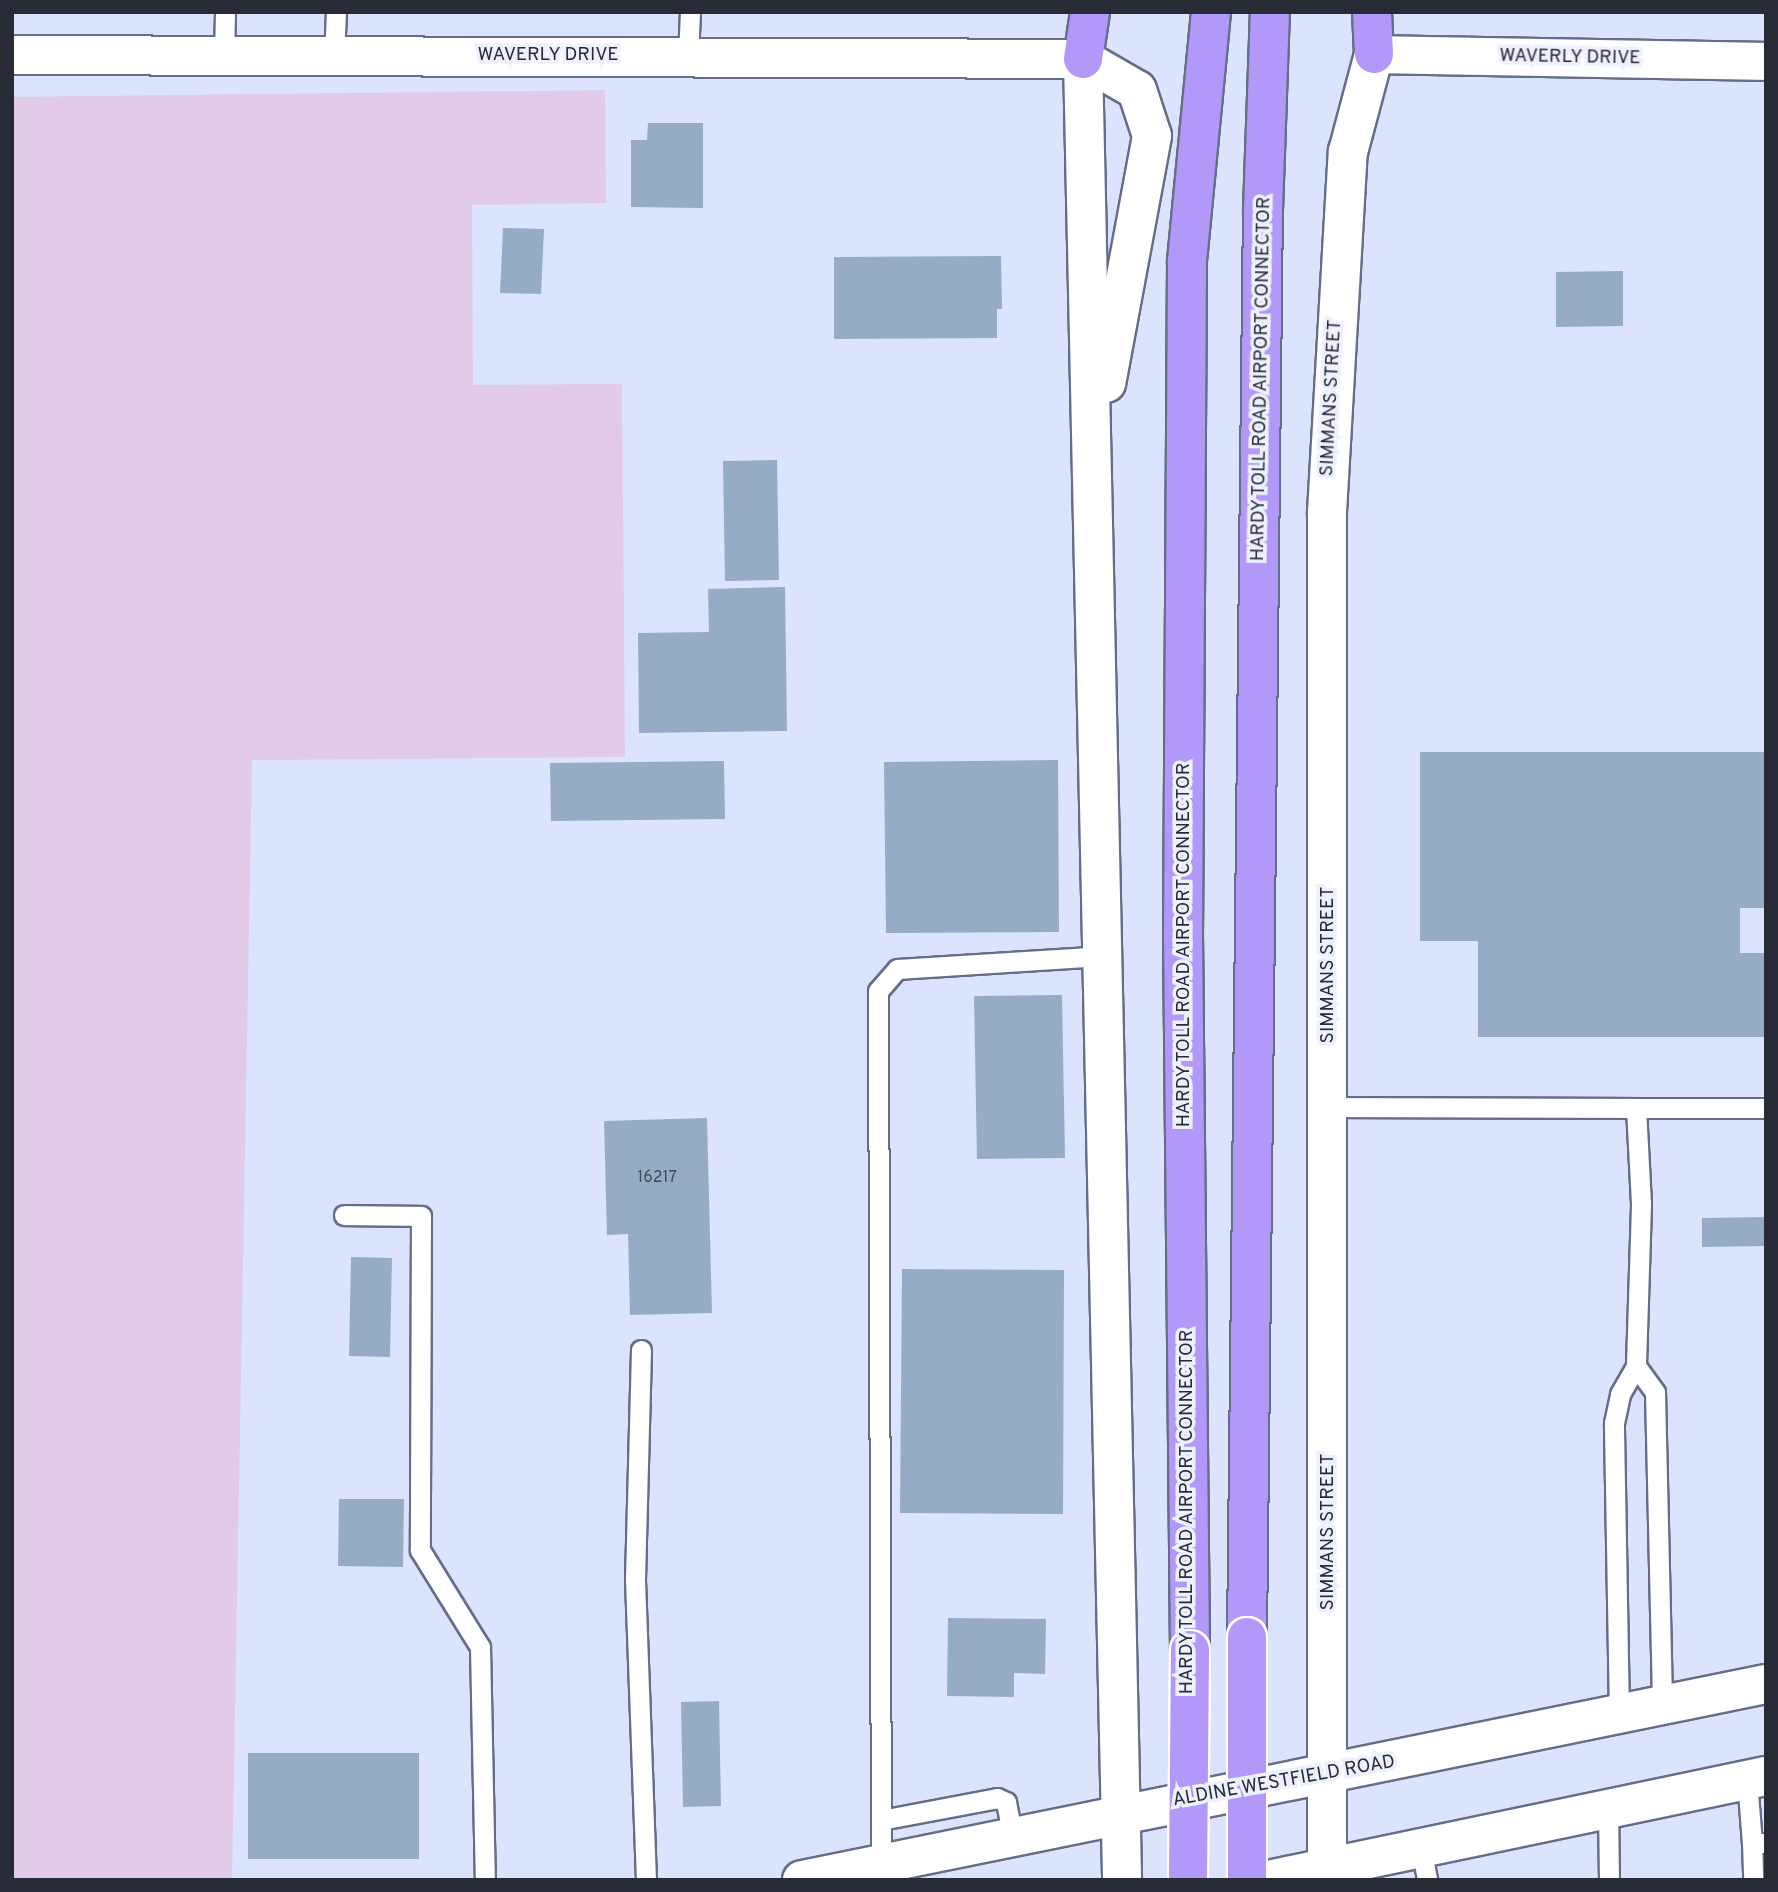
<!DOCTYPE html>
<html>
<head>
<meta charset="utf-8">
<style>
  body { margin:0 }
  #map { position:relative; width:1778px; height:1892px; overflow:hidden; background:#dce3fc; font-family:Overpass,sans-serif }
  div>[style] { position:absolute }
  .green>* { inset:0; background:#e1cbe8 }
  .building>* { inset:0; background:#96acc4 }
  .roads { filter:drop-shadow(2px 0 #656d88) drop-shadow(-2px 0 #656d88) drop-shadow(0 2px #656d88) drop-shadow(0 -2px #656d88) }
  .lane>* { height:19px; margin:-9.5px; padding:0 9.5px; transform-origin:9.5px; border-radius:9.5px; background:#fff }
  .street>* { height:37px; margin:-18.5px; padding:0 18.5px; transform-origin:18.5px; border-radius:18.5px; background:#fff }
  .secondary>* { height:38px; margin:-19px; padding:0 19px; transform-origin:19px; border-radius:19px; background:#fff }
  .highway>* { height:38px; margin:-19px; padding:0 19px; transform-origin:19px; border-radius:19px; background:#b298f8 }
  .bridges { filter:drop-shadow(2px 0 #fff) drop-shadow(-2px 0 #fff) drop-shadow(0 2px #fff) drop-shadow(0 -2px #fff) }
  .highway-bridge>* { height:38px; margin:-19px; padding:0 19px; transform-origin:19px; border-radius:19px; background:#b298f8 }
  span { translate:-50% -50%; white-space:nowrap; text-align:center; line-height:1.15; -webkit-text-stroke:7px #edf1fe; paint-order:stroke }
  .number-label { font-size:16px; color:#434b5a }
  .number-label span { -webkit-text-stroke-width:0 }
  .street-label { font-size:19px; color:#272b36 }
  .frame { position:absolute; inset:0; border:14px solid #272b36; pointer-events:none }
</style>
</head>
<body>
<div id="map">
  <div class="green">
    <i style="clip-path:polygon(605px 90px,606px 203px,472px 205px,473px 385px,622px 384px,625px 757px,252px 760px,232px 1880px,12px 1880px,12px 97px)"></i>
  </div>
  <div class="building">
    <i style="clip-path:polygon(648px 123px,703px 123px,703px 208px,631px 207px,631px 140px,647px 140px)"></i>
    <i style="clip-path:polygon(503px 228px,544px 229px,541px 294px,500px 293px)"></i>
    <i style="clip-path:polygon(1001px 256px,1002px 309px,997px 309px,997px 338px,834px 339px,834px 257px)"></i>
    <i style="clip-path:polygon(1623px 271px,1623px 326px,1556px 327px,1556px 272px)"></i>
    <i style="clip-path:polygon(777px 460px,779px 580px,725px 581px,723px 461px)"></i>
    <i style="clip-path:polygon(785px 587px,787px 731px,639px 733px,638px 633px,709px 632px,708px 589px)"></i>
    <i style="clip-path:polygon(1420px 752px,1766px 752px,1766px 908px,1740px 908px,1740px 953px,1766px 953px,1766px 1037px,1478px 1037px,1478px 941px,1420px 941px)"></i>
    <i style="clip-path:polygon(1058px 760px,1059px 932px,886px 933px,884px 762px)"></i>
    <i style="clip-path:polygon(724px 761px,725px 819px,551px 821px,550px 763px)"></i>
    <i style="clip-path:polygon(1062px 995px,1065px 1158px,977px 1159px,974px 996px)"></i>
    <i style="clip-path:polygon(707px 1118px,712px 1313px,630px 1315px,628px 1234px,607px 1235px,604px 1121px)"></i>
    <i style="clip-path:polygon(1766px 1217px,1766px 1246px,1702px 1247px,1702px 1218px)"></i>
    <i style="clip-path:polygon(351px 1257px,392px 1258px,390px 1357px,349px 1356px)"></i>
    <i style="clip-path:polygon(902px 1269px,1064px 1270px,1063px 1514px,900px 1513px)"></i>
    <i style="clip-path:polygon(339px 1499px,404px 1499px,403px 1567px,338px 1566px)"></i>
    <i style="clip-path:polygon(948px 1618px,1046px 1619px,1045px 1674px,1014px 1673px,1014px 1697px,947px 1696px)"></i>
    <i style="clip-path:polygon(719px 1701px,721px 1806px,683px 1807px,681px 1702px)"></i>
    <i style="clip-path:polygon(248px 1753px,419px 1753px,419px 1859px,248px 1859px)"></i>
  </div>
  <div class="roads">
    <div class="lane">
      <i style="left:688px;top:56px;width:44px;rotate:-87.4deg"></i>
      <i style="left:224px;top:57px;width:45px;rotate:-88.7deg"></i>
      <i style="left:334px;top:57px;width:45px;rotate:-87.5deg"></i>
      <i style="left:1330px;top:1107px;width:306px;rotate:0.2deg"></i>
      <i style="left:1636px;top:1108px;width:97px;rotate:87deg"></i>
      <i style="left:1641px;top:1205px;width:161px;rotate:91.8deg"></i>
      <i style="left:1636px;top:1108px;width:130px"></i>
      <i style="left:344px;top:1215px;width:77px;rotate:0.7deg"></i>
      <i style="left:421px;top:1216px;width:334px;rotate:90.2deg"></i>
      <i style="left:420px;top:1550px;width:114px;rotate:58.3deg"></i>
      <i style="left:480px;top:1647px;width:233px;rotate:88.8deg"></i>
      <i style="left:641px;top:1350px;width:230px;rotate:91.5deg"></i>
      <i style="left:635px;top:1580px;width:300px;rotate:87.9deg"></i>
      <i style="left:1619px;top:1715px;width:292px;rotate:-91deg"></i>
      <i style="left:1614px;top:1423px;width:30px;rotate:-78deg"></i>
      <i style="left:1620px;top:1394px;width:32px;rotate:-60deg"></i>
      <i style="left:1636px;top:1366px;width:32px;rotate:54deg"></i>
      <i style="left:1655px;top:1392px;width:314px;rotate:88.7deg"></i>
      <i style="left:1747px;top:1780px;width:63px;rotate:85.5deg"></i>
      <i style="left:1752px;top:1843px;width:14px"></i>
      <i style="left:1608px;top:1809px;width:71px;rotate:89.2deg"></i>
      <i style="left:881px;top:1820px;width:118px;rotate:-10.7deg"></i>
      <i style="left:997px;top:1798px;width:10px;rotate:24deg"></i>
      <i style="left:1006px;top:1802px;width:33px;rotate:79deg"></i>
      <i style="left:1752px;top:1843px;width:37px;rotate:88deg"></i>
      <i style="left:1421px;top:1848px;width:33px;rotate:79deg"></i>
      <i style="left:881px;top:1863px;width:872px;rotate:-90.2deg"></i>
      <i style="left:878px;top:991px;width:29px;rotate:-49deg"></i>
      <i style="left:897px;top:969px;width:205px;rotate:-3.6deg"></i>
    </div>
    <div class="street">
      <i style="left:1374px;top:54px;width:392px;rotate:1deg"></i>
    </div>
    <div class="secondary">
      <i style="left:12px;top:55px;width:1071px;rotate:0.21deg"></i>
      <i style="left:1083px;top:59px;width:62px;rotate:29.9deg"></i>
      <i style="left:1137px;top:90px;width:48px;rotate:71.9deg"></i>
      <i style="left:1152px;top:136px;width:251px;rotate:100.5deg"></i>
      <i style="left:1083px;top:59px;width:1821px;rotate:88.77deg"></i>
      <i style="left:1327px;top:1868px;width:1356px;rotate:-90deg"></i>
      <i style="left:1327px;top:512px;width:361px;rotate:-86.7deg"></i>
      <i style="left:1348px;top:152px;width:101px;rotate:-75.1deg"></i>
      <i style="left:802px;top:1880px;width:984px;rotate:-11.49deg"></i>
      <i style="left:1268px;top:1880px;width:509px;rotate:-11.8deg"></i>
    </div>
    <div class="highway">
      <i style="left:1372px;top:12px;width:42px;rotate:87.3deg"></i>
      <i style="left:1083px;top:59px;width:48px;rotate:-81.5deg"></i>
      <i style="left:1247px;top:1637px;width:1427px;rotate:-89.36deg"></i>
      <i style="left:1263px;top:210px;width:198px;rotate:-88deg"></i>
      <i style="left:1190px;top:1650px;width:713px;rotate:-90.56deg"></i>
      <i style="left:1183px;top:937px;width:676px;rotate:-89.66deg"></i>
      <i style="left:1187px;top:261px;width:250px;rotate:-84.5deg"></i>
    </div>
  </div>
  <div class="bridges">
    <div class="highway-bridge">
      <i style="left:1247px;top:1637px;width:243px;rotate:90deg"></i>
      <i style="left:1188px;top:1880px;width:230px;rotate:-89.5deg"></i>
    </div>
  </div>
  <div class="number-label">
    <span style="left:657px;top:1178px">16217</span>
  </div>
  <div class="street-label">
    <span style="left:548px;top:56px">WAVERLY DRIVE</span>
    <span style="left:1570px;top:58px;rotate:1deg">WAVERLY DRIVE</span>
    <span style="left:1262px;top:379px;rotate:-89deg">HARDY TOLL ROAD AIRPORT CONNECTOR</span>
    <span style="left:1332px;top:398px;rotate:-87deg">SIMMANS STREET</span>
    <span style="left:1185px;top:945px;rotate:-90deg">HARDY TOLL ROAD AIRPORT CONNECTOR</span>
    <span style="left:1329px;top:965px;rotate:-90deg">SIMMANS STREET</span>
    <span style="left:1188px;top:1512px;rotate:-90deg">HARDY TOLL ROAD AIRPORT CONNECTOR</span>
    <span style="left:1329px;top:1532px;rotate:-90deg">SIMMANS STREET</span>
    <span style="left:1284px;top:1782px;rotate:-10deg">ALDINE WESTFIELD ROAD</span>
  </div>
  <div class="frame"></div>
</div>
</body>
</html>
